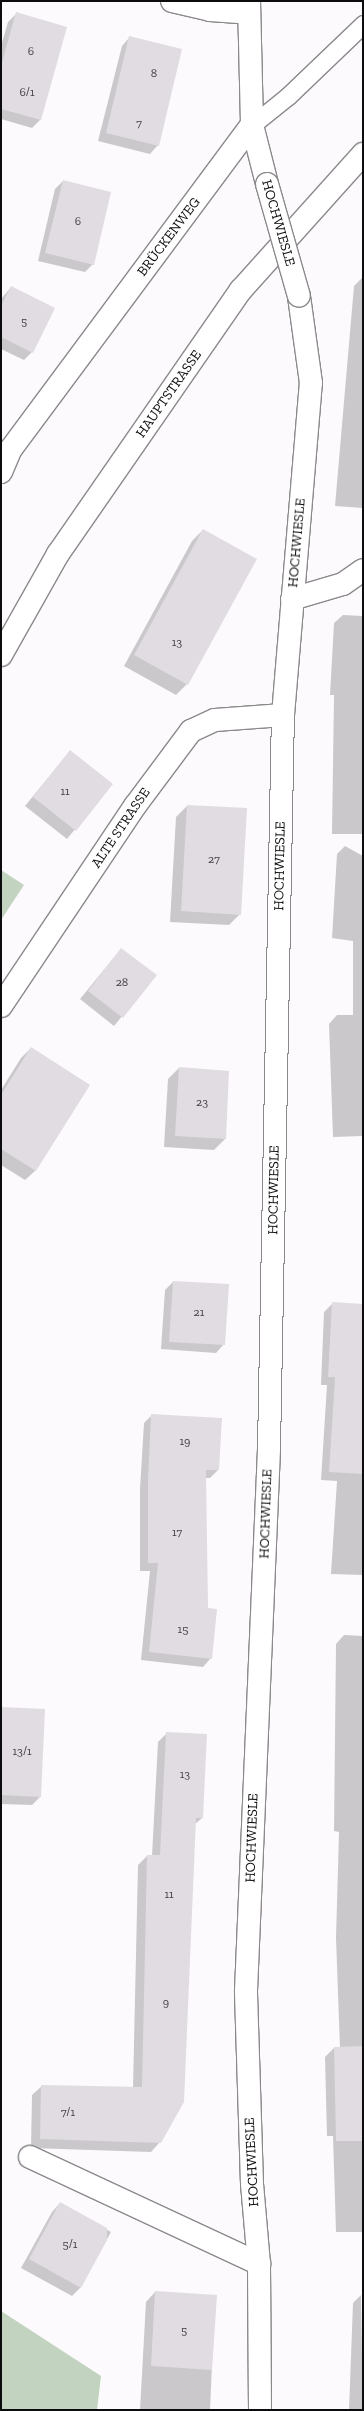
<!DOCTYPE html>
<html>
<head>
<meta charset="utf-8">
<style>
  body { margin:0 }
  #map { position:relative; width:364px; height:2411px; overflow:hidden; background:#fdfafe; font-family:"Zilla Slab",serif }
  div>[style] { position:absolute }
  .green>* { inset:0; background:#c2d4bf }
  .shadow>* { inset:0; background:#0003 }
  .building>* { inset:0; background:#e0dce2 }
  .roads { filter:drop-shadow(1px 0 #8c898d) drop-shadow(-1px 0 #8c898d) drop-shadow(0 1px #8c898d) drop-shadow(0 -1px #8c898d) }
  .service>* { height:17px; margin:-8.5px; padding:0 8.5px; transform-origin:8.5px; border-radius:8.5px; background:#fff }
  .minor>* { height:22px; margin:-11px; padding:0 11px; transform-origin:11px; border-radius:11px; background:#fff }
  .tertiary>* { height:22px; margin:-11px; padding:0 11px; transform-origin:11px; border-radius:11px; background:#fff }
  .bridges { filter:drop-shadow(1px 0 #8c898d) drop-shadow(-1px 0 #8c898d) drop-shadow(0 1px #8c898d) drop-shadow(0 -1px #8c898d) }
  .minor-bridge>* { height:22px; margin:-11px; padding:0 11px; transform-origin:11px; border-radius:11px; background:#fff }
  span { translate:-50% -50%; white-space:nowrap; text-align:center; line-height:1.15; -webkit-text-stroke:4px #fff; paint-order:stroke }
  .number-label { font-size:12px; color:#413f42 }
  .number-label span { -webkit-text-stroke-width:0 }
  .street-label { font-size:14px; color:#0c0b0d }
  .frame { position:absolute; inset:0; border:2px solid #0c0b0d; pointer-events:none }
</style>
</head>
<body>
<div id="map">
  <div class="green">
    <i style="clip-path:polygon(1px 870px,24px 885px,1px 920px)"></i>
    <i style="clip-path:polygon(1px 2311px,101px 2376px,97px 2410px,1px 2410px)"></i>
  </div>
  <div class="shadow">
    <i style="clip-path:polygon(16px 14px,40px 120px,32px 128px,1px 119px,1px 46px,8px 22px)"></i>
    <i style="clip-path:polygon(130px 37px,158px 145px,150px 154px,98px 141px,122px 46px)"></i>
    <i style="clip-path:polygon(63px 181px,93px 264px,85px 272px,38px 261px,55px 189px)"></i>
    <i style="clip-path:polygon(363px 277px,363px 508px,335px 506px,354px 286px)"></i>
    <i style="clip-path:polygon(11px 287px,32px 352px,24px 360px,1px 349px,1px 299px)"></i>
    <i style="clip-path:polygon(203px 530px,187px 684px,176px 695px,124px 666px,192px 541px)"></i>
    <i style="clip-path:polygon(343px 615px,363px 616px,363px 834px,332px 834px,334px 695px,330px 695px,334px 623px)"></i>
    <i style="clip-path:polygon(70px 751px,112px 784px,67px 839px,25px 806px)"></i>
    <i style="clip-path:polygon(187px 806px,240px 914px,229px 925px,170px 922px,176px 817px)"></i>
    <i style="clip-path:polygon(345px 846px,363px 856px,363px 1136px,333px 1137px,329px 1024px,337px 1015px,353px 1015px,353px 941px,332px 938px,337px 854px)"></i>
    <i style="clip-path:polygon(121px 949px,155px 976px,114px 1026px,80px 999px)"></i>
    <i style="clip-path:polygon(31px 1048px,89px 1085px,35px 1171px,25px 1180px,1px 1165px,1px 1090px,21px 1058px)"></i>
    <i style="clip-path:polygon(179px 1068px,228px 1072px,225px 1139px,214px 1150px,164px 1147px,168px 1079px)"></i>
    <i style="clip-path:polygon(173px 1282px,224px 1344px,216px 1353px,161px 1349px,165px 1290px)"></i>
    <i style="clip-path:polygon(333px 1303px,363px 1305px,363px 1575px,331px 1574px,337px 1481px,321px 1480px,327px 1385px,321px 1385px,324px 1312px)"></i>
    <i style="clip-path:polygon(152px 1415px,218px 1470px,210px 1478px,205px 1478px,207px 1608px,211px 1658px,203px 1667px,141px 1660px,150px 1571px,140px 1571px,140px 1489px,144px 1423px)"></i>
    <i style="clip-path:polygon(344px 1635px,363px 1636px,363px 2232px,336px 2232px,333px 2136px,327px 2136px,325px 2057px,334px 2048px,340px 2048px,336px 1938px,339px 1832px,334px 1831px,336px 1644px)"></i>
    <i style="clip-path:polygon(1px 1708px,40px 1797px,32px 1805px,1px 1804px)"></i>
    <i style="clip-path:polygon(167px 1733px,202px 1818px,194px 1825px,160px 2142px,151px 2152px,31px 2148px,32px 2095px,42px 2086px,133px 2088px,138px 1865px,147px 1856px,152px 1856px,158px 1742px)"></i>
    <i style="clip-path:polygon(60px 2203px,111px 2232px,80px 2288px,72px 2296px,21px 2268px,52px 2212px)"></i>
    <i style="clip-path:polygon(155px 2292px,215px 2296px,210px 2410px,140px 2410px,146px 2302px)"></i>
    <i style="clip-path:polygon(361px 2295px,363px 2410px,349px 2410px,353px 2303px)"></i>
  </div>
  <div class="building">
    <i style="clip-path:polygon(16px 12px,67px 27px,41px 120px,1px 109px,1px 66px)"></i>
    <i style="clip-path:polygon(129px 36px,182px 49px,159px 146px,106px 133px)"></i>
    <i style="clip-path:polygon(63px 180px,111px 192px,94px 265px,45px 253px)"></i>
    <i style="clip-path:polygon(11px 286px,55px 308px,33px 353px,1px 337px,1px 306px)"></i>
    <i style="clip-path:polygon(203px 529px,257px 559px,188px 685px,134px 655px)"></i>
    <i style="clip-path:polygon(70px 750px,113px 784px,76px 831px,33px 797px)"></i>
    <i style="clip-path:polygon(187px 805px,247px 808px,241px 915px,181px 911px)"></i>
    <i style="clip-path:polygon(121px 948px,157px 975px,123px 1018px,88px 991px)"></i>
    <i style="clip-path:polygon(31px 1047px,90px 1085px,36px 1171px,1px 1149px,1px 1095px)"></i>
    <i style="clip-path:polygon(179px 1067px,229px 1071px,226px 1139px,175px 1136px)"></i>
    <i style="clip-path:polygon(173px 1281px,229px 1284px,225px 1345px,169px 1342px)"></i>
    <i style="clip-path:polygon(332px 1302px,363px 1304px,363px 1474px,329px 1472px,335px 1377px,328px 1377px)"></i>
    <i style="clip-path:polygon(151px 1414px,222px 1418px,219px 1470px,206px 1470px,208px 1608px,217px 1609px,212px 1659px,149px 1652px,158px 1563px,148px 1563px,148px 1480px)"></i>
    <i style="clip-path:polygon(1px 1707px,45px 1709px,41px 1797px,1px 1795px)"></i>
    <i style="clip-path:polygon(166px 1732px,207px 1734px,203px 1818px,196px 1818px,184px 2102px,161px 2143px,40px 2139px,41px 2085px,142px 2087px,147px 1855px,160px 1855px)"></i>
    <i style="clip-path:polygon(363px 2046px,363px 2141px,336px 2141px,334px 2047px)"></i>
    <i style="clip-path:polygon(60px 2202px,107px 2228px,107px 2240px,81px 2288px,29px 2259px)"></i>
    <i style="clip-path:polygon(155px 2291px,217px 2295px,212px 2370px,151px 2366px)"></i>
  </div>
  <div class="roads">
    <div class="service">
      <i style="left:252px;top:125px;width:46px;rotate:-38.9deg"></i>
      <i style="left:288px;top:96px;width:104px;rotate:-43.8deg"></i>
    </div>
    <div class="minor">
      <i style="left:172px;top:1px;width:39px;rotate:13deg"></i>
      <i style="left:210px;top:10px;width:39px;rotate:4deg"></i>
      <i style="left:249px;top:1px;width:124px;rotate:88.6deg"></i>
      <i style="left:252px;top:125px;width:61px;rotate:75.7deg"></i>
      <i style="left:1px;top:472px;width:25px;rotate:-67deg"></i>
      <i style="left:11px;top:449px;width:404px;rotate:-53.4deg"></i>
      <i style="left:292px;top:599px;width:53px;rotate:-16.4deg"></i>
      <i style="left:343px;top:584px;width:24px;rotate:-35deg"></i>
      <i style="left:1px;top:1006px;width:241px;rotate:-56.2deg"></i>
      <i style="left:135px;top:806px;width:94px;rotate:-53.3deg"></i>
      <i style="left:191px;top:731px;width:26px;rotate:-25deg"></i>
      <i style="left:215px;top:720px;width:68px;rotate:-4.2deg"></i>
      <i style="left:30px;top:2157px;width:253px;rotate:25deg"></i>
      <i style="left:260px;top:2410px;width:146px;rotate:-90.4deg"></i>
      <i style="left:259px;top:2264px;width:80px;rotate:-95deg"></i>
      <i style="left:252px;top:2184px;width:193px;rotate:-91.8deg"></i>
      <i style="left:246px;top:1991px;width:543px;rotate:-87.57deg"></i>
      <i style="left:269px;top:1448px;width:733px;rotate:-88.91deg"></i>
      <i style="left:283px;top:715px;width:333px;rotate:-85.2deg"></i>
      <i style="left:311px;top:383px;width:88px;rotate:-97.9deg"></i>
    </div>
    <div class="tertiary">
      <i style="left:1px;top:655px;width:116px;rotate:-60.6deg"></i>
      <i style="left:58px;top:554px;width:321px;rotate:-55.3deg"></i>
      <i style="left:241px;top:290px;width:183px;rotate:-48.1deg"></i>
    </div>
  </div>
  <div class="bridges">
    <div class="minor-bridge">
      <i style="left:267px;top:184px;width:116px;rotate:74.1deg"></i>
    </div>
  </div>
  <div class="number-label">
    <span style="left:31px;top:52px">6</span>
    <span style="left:154px;top:74px">8</span>
    <span style="left:27px;top:93px">6/1</span>
    <span style="left:139px;top:124px">7</span>
    <span style="left:78px;top:222px">6</span>
    <span style="left:24px;top:322px">5</span>
    <span style="left:177px;top:643px">13</span>
    <span style="left:65px;top:792px">11</span>
    <span style="left:214px;top:860px">27</span>
    <span style="left:122px;top:983px">28</span>
    <span style="left:202px;top:1103px">23</span>
    <span style="left:199px;top:1313px">21</span>
    <span style="left:185px;top:1442px">19</span>
    <span style="left:177px;top:1533px">17</span>
    <span style="left:183px;top:1630px">15</span>
    <span style="left:22px;top:1752px">13/1</span>
    <span style="left:185px;top:1775px">13</span>
    <span style="left:169px;top:1895px">11</span>
    <span style="left:166px;top:2003px">9</span>
    <span style="left:68px;top:2113px">7/1</span>
    <span style="left:70px;top:2245px">5/1</span>
    <span style="left:184px;top:2331px">5</span>
  </div>
  <div class="street-label">
    <span style="left:278px;top:223px;rotate:74deg">HOCHWIESLE</span>
    <span style="left:169px;top:237px;rotate:-53deg">BRÜCKENWEG</span>
    <span style="left:169px;top:394px;rotate:-55deg">HAUPTSTRASSE</span>
    <span style="left:297px;top:543px;rotate:-85deg">HOCHWIESLE</span>
    <span style="left:121px;top:828px;rotate:-56deg">ALTE STRASSE</span>
    <span style="left:280px;top:866px;rotate:-89deg">HOCHWIESLE</span>
    <span style="left:274px;top:1190px;rotate:-89deg">HOCHWIESLE</span>
    <span style="left:266px;top:1514px;rotate:-88deg">HOCHWIESLE</span>
    <span style="left:252px;top:1838px;rotate:-88deg">HOCHWIESLE</span>
    <span style="left:252px;top:2162px;rotate:-93deg">HOCHWIESLE</span>
  </div>
  <div class="frame"></div>
</div>
</body>
</html>
